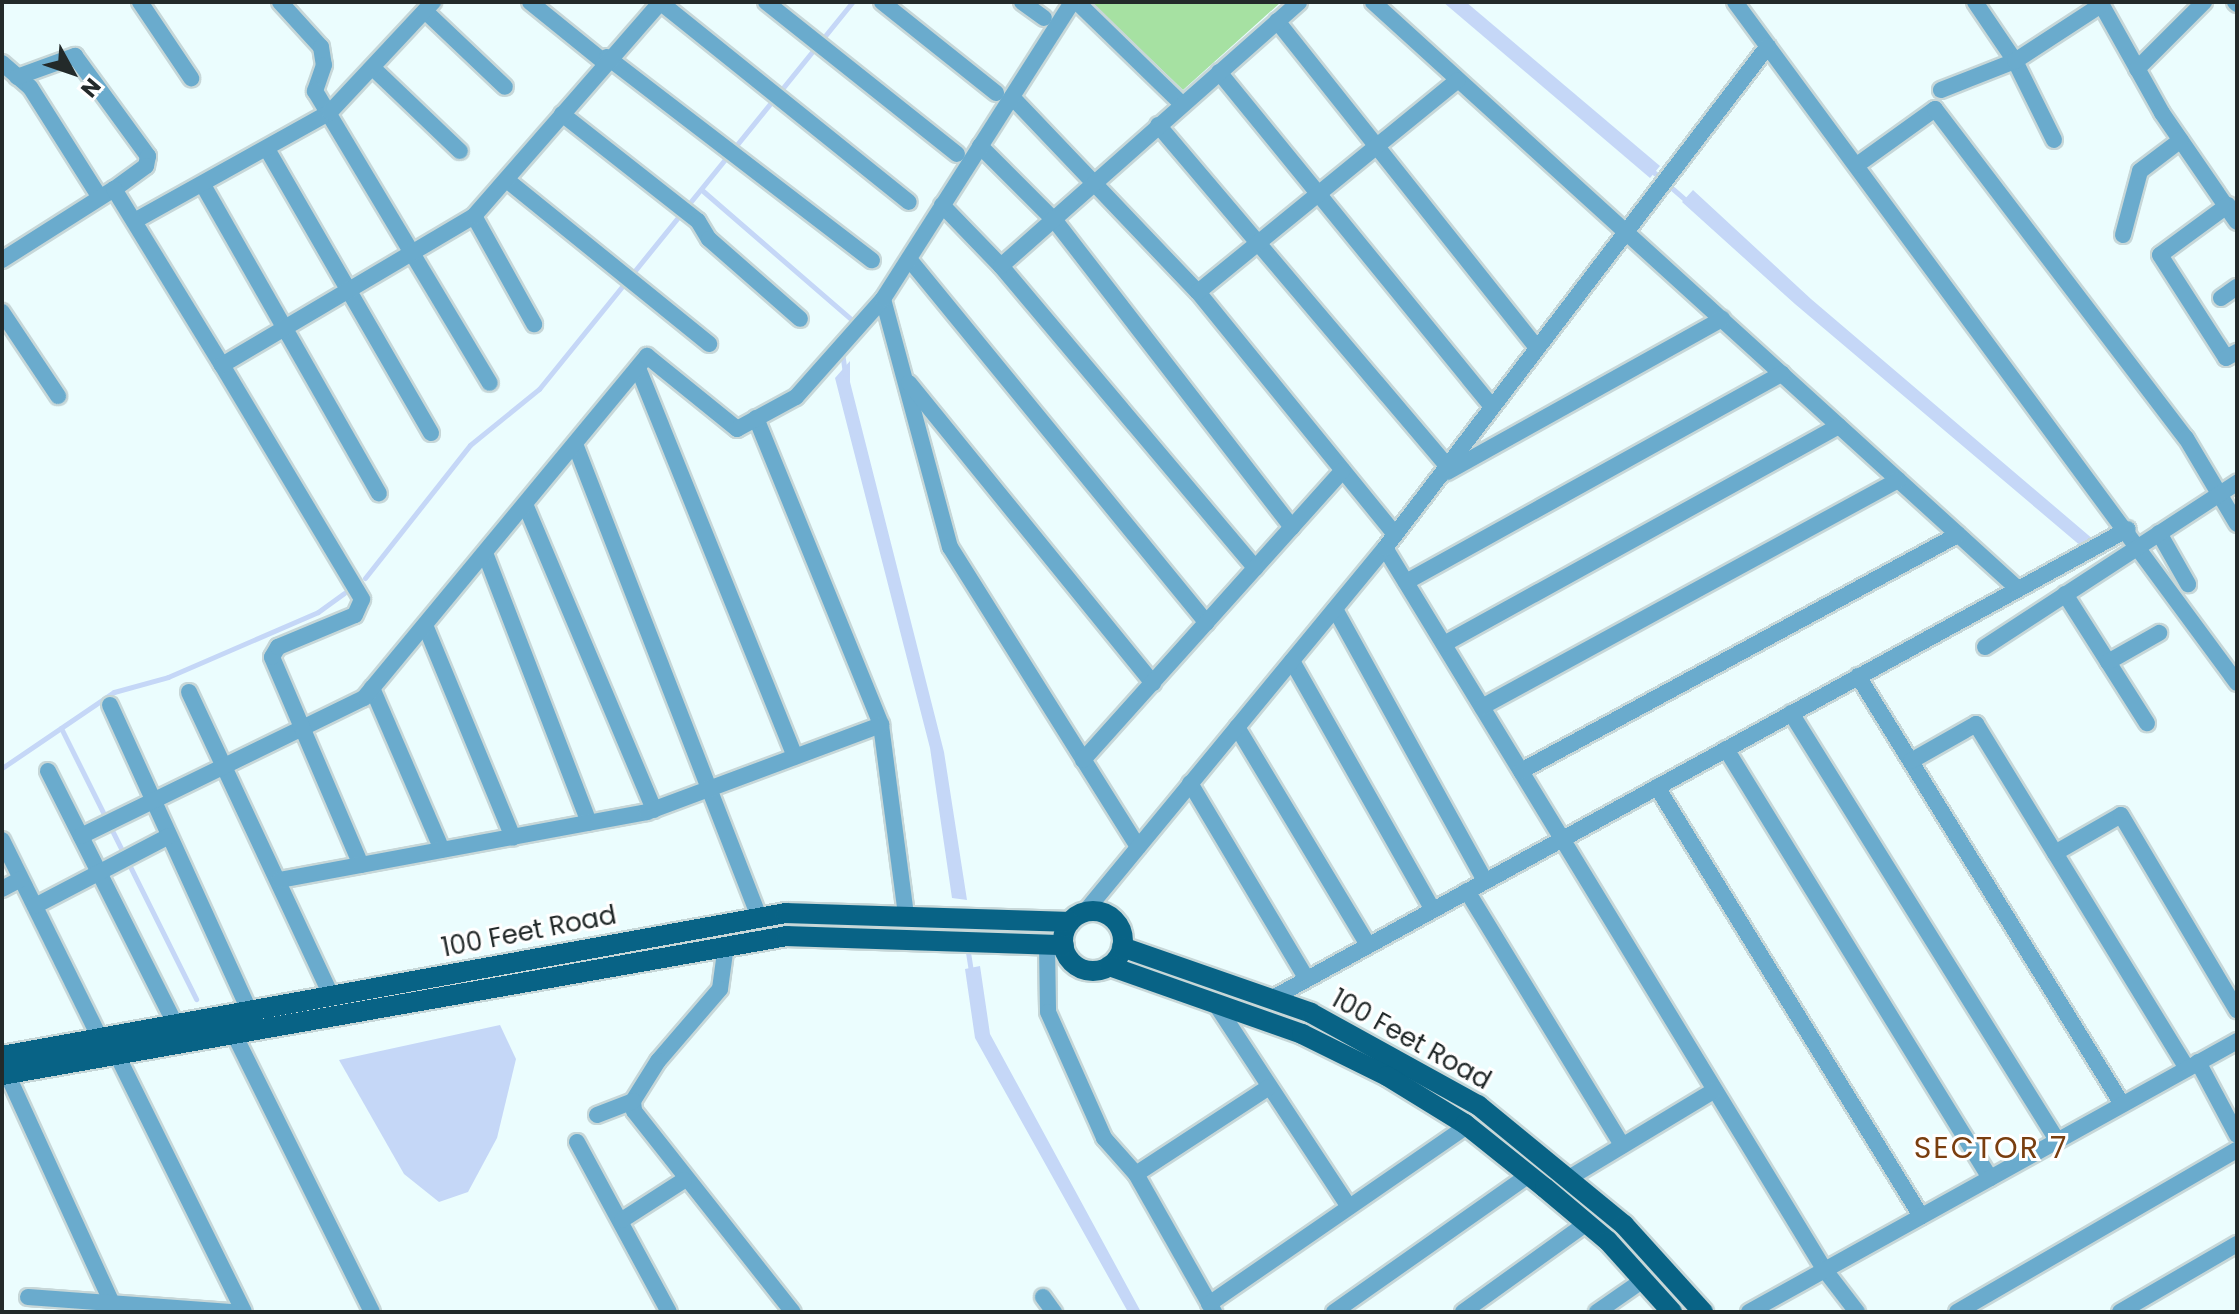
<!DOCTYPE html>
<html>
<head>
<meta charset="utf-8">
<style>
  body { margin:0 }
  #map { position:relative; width:2239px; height:1314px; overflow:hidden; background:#ebfdfe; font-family:Poppins,sans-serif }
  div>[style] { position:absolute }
  .green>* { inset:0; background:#a6e1a2 }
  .water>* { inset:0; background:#c5d7f7 }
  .stream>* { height:5px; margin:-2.5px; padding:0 2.5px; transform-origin:2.5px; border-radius:2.5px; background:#c5d7f7 }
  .roads { filter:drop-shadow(2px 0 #c7d7d8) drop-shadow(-2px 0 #c7d7d8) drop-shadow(0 2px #c7d7d8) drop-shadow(0 -2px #c7d7d8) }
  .minor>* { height:16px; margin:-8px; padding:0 8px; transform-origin:8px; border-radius:8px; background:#6aabcd }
  .major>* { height:20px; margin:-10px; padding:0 10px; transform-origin:10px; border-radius:10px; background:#086386 }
  .major>.ring { margin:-10px; padding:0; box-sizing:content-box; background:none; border:20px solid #086386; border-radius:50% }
  span { translate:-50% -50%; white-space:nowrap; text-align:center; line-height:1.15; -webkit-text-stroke:6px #fff; paint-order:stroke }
  .street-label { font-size:26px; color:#232a2a }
  .quarter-label { font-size:30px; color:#793e0f; letter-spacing:2px }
  .frame { position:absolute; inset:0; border:4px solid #232a2a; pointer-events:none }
  .north { position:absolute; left:32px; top:32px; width:80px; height:80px; -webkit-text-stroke:6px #fff; paint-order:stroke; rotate:130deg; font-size:22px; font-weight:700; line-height:32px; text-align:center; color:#232a2a }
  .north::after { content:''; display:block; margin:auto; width:28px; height:36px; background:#232a2a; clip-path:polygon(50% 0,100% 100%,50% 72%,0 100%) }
</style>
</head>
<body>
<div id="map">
  <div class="green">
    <i style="clip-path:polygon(1091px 2px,1281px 2px,1183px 90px)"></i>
  </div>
  <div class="water">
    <i style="clip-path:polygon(1443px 2px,1466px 2px,1660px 166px,1650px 178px)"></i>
    <i style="clip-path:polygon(1693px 190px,1811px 299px,2094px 540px,2082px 547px,1795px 304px,1682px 202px)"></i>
    <i style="clip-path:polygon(850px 361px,850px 382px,944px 752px,967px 900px,952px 898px,930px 748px,835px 378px)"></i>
    <i style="clip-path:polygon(980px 966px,990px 1034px,1141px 1312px,1128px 1312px,975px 1038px,965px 969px)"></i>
    <i style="clip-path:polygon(500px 1025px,516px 1059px,497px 1138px,468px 1192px,439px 1202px,404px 1174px,339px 1060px)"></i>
  </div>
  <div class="stream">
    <i style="left:1650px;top:169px;width:50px;rotate:41deg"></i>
    <i style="left:703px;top:191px;width:197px;rotate:40.9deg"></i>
    <i style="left:852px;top:320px;width:8px;rotate:104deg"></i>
    <i style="left:842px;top:352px;width:22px;rotate:82deg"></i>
    <i style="left:365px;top:578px;width:169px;rotate:-51.7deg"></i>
    <i style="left:470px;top:445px;width:89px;rotate:-39.1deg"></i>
    <i style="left:539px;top:389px;width:498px;rotate:-51deg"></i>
    <i style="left:61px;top:728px;width:303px;rotate:63.5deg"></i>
    <i style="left:2px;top:768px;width:135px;rotate:-34.2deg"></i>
    <i style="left:114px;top:692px;width:56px;rotate:-15.5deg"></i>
    <i style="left:168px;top:677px;width:163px;rotate:-23.4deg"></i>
    <i style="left:318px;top:612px;width:32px;rotate:-36deg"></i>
    <i style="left:967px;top:946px;width:26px;rotate:81deg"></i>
  </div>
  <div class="roads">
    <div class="minor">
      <i style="left:140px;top:2px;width:92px;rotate:56.1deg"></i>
      <i style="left:280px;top:2px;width:61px;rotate:47.7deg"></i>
      <i style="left:321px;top:47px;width:18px;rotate:81deg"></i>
      <i style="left:324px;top:65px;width:28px;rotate:109deg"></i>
      <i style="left:315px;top:91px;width:340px;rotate:59.1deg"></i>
      <i style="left:530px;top:2px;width:95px;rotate:39deg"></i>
      <i style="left:660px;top:2px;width:319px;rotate:38.8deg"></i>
      <i style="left:766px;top:2px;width:244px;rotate:38.5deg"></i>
      <i style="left:882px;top:2px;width:146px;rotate:38.6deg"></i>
      <i style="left:1022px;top:2px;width:27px;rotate:36deg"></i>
      <i style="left:1077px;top:2px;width:146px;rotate:44.2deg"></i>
      <i style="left:1373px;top:2px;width:872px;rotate:42.3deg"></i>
      <i style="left:1735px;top:2px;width:846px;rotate:53.6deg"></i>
      <i style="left:1975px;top:2px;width:71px;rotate:55.9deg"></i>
      <i style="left:2015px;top:61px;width:88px;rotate:63.7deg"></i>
      <i style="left:2100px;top:2px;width:127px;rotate:60.8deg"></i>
      <i style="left:2162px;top:113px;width:132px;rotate:55.5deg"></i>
      <i style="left:2235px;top:2px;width:3px;rotate:45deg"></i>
      <i style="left:425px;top:11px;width:110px;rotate:43.5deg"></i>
      <i style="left:1277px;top:21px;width:418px;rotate:51.5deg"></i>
      <i style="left:607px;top:57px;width:334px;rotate:37.5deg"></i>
      <i style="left:2px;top:63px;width:37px;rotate:41deg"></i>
      <i style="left:30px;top:87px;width:129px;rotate:57.7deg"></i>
      <i style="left:373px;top:68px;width:120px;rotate:43.7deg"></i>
      <i style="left:2137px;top:69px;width:95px;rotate:-45deg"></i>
      <i style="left:1219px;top:72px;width:432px;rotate:50.8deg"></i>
      <i style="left:17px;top:77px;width:62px;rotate:-19.9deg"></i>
      <i style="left:75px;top:56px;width:124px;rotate:53.9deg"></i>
      <i style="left:148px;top:156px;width:10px;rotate:101deg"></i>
      <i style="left:146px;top:166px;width:39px;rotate:144deg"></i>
      <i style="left:1941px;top:90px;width:79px;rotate:-21.4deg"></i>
      <i style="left:2015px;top:61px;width:103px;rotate:-33.1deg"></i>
      <i style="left:1012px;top:97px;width:269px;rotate:46.4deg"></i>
      <i style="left:1198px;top:292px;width:312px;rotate:50.9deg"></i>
      <i style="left:562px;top:114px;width:173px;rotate:38.2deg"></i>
      <i style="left:698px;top:221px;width:21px;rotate:59deg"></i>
      <i style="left:709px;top:239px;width:121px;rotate:41.3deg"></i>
      <i style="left:1158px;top:125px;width:447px;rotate:49.7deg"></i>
      <i style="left:980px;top:146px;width:107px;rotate:45deg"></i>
      <i style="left:1056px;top:222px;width:386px;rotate:52.3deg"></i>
      <i style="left:267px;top:149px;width:328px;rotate:60deg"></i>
      <i style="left:1857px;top:165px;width:96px;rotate:-35.7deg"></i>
      <i style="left:1935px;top:109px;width:414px;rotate:52.7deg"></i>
      <i style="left:2186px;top:438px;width:100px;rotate:59.3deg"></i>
      <i style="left:508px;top:181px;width:259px;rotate:39deg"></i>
      <i style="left:203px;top:185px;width:355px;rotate:60.3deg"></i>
      <i style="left:942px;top:205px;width:85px;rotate:46deg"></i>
      <i style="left:1001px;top:266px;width:395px;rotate:49.9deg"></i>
      <i style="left:2228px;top:205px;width:84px;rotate:143.7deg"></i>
      <i style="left:2160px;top:255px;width:122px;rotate:57.3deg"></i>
      <i style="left:2226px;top:358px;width:13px;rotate:-29deg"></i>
      <i style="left:474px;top:216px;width:124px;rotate:60.9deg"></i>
      <i style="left:138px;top:219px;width:220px;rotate:-29.1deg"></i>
      <i style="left:330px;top:112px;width:151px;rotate:-46.9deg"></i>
      <i style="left:2123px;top:235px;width:66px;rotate:-75.1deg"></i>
      <i style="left:2140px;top:171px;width:51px;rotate:-37.1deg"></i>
      <i style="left:909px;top:259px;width:470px;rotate:50.7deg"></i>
      <i style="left:2px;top:260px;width:133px;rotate:-32.4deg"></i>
      <i style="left:114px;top:189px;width:206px;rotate:58.5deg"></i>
      <i style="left:1001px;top:266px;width:398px;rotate:-41.5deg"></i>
      <i style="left:1198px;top:292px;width:335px;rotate:-39.2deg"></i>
      <i style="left:2221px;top:298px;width:19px;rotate:-35deg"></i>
      <i style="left:883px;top:299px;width:257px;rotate:74.9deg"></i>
      <i style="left:950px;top:547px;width:354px;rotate:57.9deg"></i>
      <i style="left:2px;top:312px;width:101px;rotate:56.3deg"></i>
      <i style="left:638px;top:368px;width:419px;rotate:68deg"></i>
      <i style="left:909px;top:383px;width:387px;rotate:50.9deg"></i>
      <i style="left:756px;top:418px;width:331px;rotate:67.8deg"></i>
      <i style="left:881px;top:725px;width:193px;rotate:82.5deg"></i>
      <i style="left:575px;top:444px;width:508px;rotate:68.74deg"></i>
      <i style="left:1447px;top:472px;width:315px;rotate:-29.1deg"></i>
      <i style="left:525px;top:504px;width:332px;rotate:67.1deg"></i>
      <i style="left:2159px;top:533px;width:59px;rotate:60.4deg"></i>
      <i style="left:1385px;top:548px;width:844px;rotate:58.66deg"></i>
      <i style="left:1824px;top:1269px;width:54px;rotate:52.5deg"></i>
      <i style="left:485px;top:553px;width:289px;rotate:68.9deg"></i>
      <i style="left:1406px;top:582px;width:430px;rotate:-29deg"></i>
      <i style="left:2065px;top:594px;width:153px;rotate:57.6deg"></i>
      <i style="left:1335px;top:609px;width:311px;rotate:61.1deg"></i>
      <i style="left:425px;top:625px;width:230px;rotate:67.5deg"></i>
      <i style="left:1444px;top:644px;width:451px;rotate:-28.9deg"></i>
      <i style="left:1985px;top:647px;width:301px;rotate:-33.1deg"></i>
      <i style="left:1292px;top:661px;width:286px;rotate:60.5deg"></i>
      <i style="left:2108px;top:662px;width:59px;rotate:-29.6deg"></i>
      <i style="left:1858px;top:676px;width:503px;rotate:58.33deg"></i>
      <i style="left:372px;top:688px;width:176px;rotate:66.6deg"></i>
      <i style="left:189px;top:692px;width:335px;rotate:64.9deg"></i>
      <i style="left:110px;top:705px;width:335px;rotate:65.5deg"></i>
      <i style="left:1482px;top:707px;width:474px;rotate:-28.6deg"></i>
      <i style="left:1791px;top:713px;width:503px;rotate:58.08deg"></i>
      <i style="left:1237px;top:727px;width:254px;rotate:59deg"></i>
      <i style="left:1726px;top:749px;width:504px;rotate:58.39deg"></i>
      <i style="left:1083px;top:760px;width:389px;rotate:-48.1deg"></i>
      <i style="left:1911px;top:761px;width:75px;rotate:-29.6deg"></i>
      <i style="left:1976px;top:724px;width:404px;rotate:58.5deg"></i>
      <i style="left:48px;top:771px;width:283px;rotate:63.3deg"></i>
      <i style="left:1521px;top:771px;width:497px;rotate:-28.4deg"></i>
      <i style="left:1190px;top:783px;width:228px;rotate:59.2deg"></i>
      <i style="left:1657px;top:787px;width:504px;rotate:58.39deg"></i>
      <i style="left:81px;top:836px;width:315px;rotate:-26deg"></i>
      <i style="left:364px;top:698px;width:444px;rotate:-50.4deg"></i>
      <i style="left:647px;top:356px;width:116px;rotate:39deg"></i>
      <i style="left:737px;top:429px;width:67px;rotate:-28.5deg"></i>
      <i style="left:796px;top:397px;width:131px;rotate:-48.4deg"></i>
      <i style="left:883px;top:299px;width:352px;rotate:-57.5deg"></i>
      <i style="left:2px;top:840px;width:221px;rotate:63.7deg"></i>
      <i style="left:2055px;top:853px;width:76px;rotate:-29.9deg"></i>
      <i style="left:2121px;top:815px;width:227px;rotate:59.3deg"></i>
      <i style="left:361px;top:865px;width:226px;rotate:-113.2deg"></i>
      <i style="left:272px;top:657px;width:12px;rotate:-59deg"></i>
      <i style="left:278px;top:647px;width:83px;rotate:-22.6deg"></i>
      <i style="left:355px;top:615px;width:17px;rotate:-66deg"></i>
      <i style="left:362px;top:599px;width:273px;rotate:-120.9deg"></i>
      <i style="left:222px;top:365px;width:293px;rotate:-30.6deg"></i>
      <i style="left:474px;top:216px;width:284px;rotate:-48.9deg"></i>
      <i style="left:280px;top:880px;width:373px;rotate:-10.5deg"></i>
      <i style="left:647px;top:812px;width:250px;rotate:-20.4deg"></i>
      <i style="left:2px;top:889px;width:21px;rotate:-28deg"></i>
      <i style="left:1467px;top:891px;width:298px;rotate:58.6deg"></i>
      <i style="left:35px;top:906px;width:151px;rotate:-27.6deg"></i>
      <i style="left:1084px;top:913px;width:473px;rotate:-50.5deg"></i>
      <i style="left:1385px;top:548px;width:631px;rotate:-52.66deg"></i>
      <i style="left:726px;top:945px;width:44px;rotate:97.8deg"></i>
      <i style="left:720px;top:989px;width:95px;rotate:130.7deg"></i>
      <i style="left:658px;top:1061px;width:47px;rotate:122deg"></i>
      <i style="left:633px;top:1101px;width:10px;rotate:84deg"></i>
      <i style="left:634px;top:1111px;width:256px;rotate:51.7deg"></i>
      <i style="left:1047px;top:945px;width:67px;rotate:89.1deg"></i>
      <i style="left:1048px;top:1012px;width:138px;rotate:66deg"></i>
      <i style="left:1104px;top:1138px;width:48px;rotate:48.4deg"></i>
      <i style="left:1136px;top:1174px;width:159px;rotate:60.5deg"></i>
      <i style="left:1271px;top:999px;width:977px;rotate:-28.74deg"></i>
      <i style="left:1215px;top:1003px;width:244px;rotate:56.7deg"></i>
      <i style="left:235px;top:1036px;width:308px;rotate:63.6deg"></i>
      <i style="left:118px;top:1057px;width:284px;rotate:63.7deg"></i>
      <i style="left:2198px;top:1062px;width:83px;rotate:61.9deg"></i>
      <i style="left:3px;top:1065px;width:262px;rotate:65.4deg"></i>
      <i style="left:597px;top:1115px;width:39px;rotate:-21deg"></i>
      <i style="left:577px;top:1142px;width:193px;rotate:61.6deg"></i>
      <i style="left:1136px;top:1174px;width:159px;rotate:-33.2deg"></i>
      <i style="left:1569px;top:1178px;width:170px;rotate:-31.1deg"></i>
      <i style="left:622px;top:1220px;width:74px;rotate:-32.8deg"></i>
      <i style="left:28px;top:1297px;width:203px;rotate:4.2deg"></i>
      <i style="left:1043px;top:1297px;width:19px;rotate:54deg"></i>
      <i style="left:1209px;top:1304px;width:313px;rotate:-34.6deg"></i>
      <i style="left:1334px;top:1312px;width:238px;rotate:-35.1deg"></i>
      <i style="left:1463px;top:1312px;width:153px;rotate:-35.7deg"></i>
      <i style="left:1597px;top:1312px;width:56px;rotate:-34.8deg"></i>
      <i style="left:1749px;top:1312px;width:558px;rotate:-29.04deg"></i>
      <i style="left:1957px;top:1312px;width:323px;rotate:-30.1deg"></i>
      <i style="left:2120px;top:1312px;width:135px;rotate:-30.2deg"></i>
    </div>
    <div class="major">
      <i class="ring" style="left:1063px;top:911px;width:40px;height:40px"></i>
      <i style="left:1122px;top:947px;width:200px;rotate:19.2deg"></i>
      <i style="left:1311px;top:1013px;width:191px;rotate:28.9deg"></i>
      <i style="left:1478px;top:1105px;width:189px;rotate:39.4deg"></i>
      <i style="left:1624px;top:1225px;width:118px;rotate:47.8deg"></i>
      <i style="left:1109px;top:966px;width:205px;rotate:19.4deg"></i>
      <i style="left:1302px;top:1034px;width:95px;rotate:26.3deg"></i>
      <i style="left:1387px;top:1076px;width:92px;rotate:31.6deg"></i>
      <i style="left:1465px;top:1124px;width:102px;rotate:38.7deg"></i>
      <i style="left:1545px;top:1188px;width:82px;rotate:40.1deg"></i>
      <i style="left:1608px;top:1241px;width:96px;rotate:48deg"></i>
      <i style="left:2px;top:1056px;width:797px;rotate:-10.34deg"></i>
      <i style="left:786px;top:913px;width:284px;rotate:1.8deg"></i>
      <i style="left:2px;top:1075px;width:797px;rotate:-10.04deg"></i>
      <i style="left:787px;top:936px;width:277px;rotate:1.9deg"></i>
    </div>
  </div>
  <div class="street-label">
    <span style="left:529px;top:932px;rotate:-11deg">100 Feet Road</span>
    <span style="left:1411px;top:1040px;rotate:29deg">100 Feet Road</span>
  </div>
  <div class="quarter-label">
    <span style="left:1991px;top:1148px">SECTOR 7</span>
  </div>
  <div class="frame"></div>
  <div class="north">N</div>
</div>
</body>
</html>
